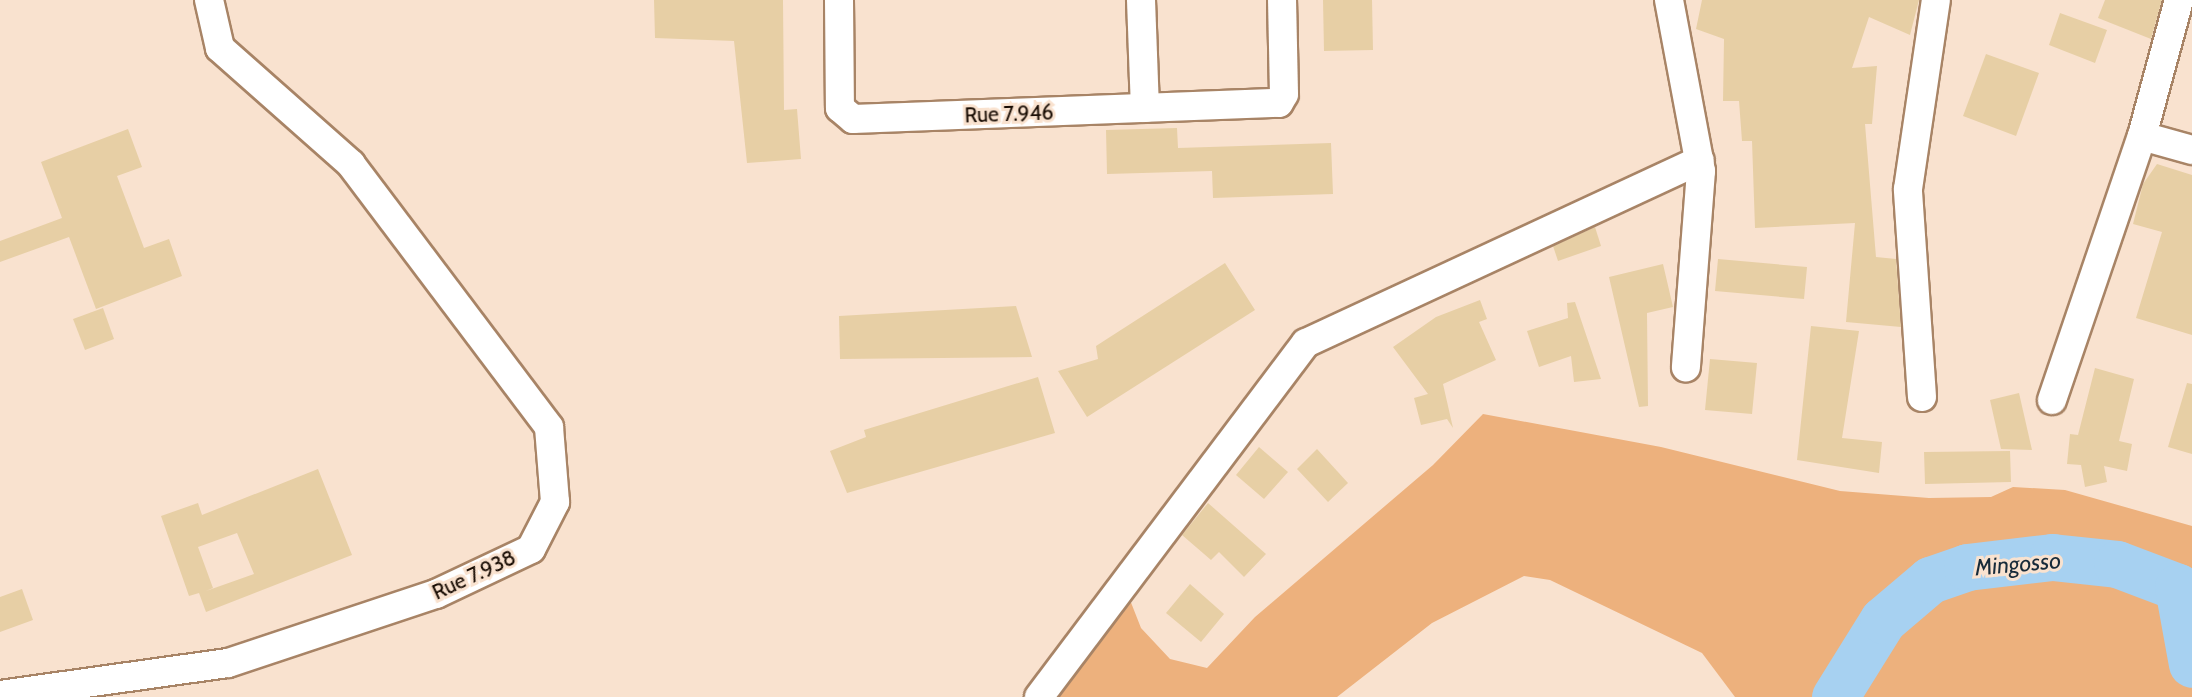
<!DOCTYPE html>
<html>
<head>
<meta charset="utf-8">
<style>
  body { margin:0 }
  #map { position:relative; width:2192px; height:697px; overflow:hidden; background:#f9e2cf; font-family:Cabin,sans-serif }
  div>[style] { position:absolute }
  .green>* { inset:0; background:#edb17d }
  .river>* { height:47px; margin:-23.5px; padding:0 23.5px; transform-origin:23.5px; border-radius:23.5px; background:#a7d1f1 }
  .building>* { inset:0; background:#e7cfa5 }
  .roads { filter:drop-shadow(2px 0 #a88466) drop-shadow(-2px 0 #a88466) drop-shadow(0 2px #a88466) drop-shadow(0 -2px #a88466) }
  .minor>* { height:28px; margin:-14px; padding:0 14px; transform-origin:14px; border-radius:14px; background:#fff }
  span { translate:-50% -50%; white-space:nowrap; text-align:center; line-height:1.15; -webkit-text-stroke:6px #f9e2cf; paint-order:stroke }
  .street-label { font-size:21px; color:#180c03 }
  .water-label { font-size:23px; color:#172b3a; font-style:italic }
</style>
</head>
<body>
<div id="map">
  <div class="green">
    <i style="clip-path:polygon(1483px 414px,1661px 447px,1840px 491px,1929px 498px,1991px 497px,2013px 487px,2065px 490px,2192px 526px,2192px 697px,1735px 697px,1702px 653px,1550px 580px,1524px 576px,1432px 623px,1337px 697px,1023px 697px,1119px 572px,1141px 628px,1170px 659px,1207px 668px,1255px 617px,1433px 465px)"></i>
  </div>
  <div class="river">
    <i style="left:1835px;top:697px;width:91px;rotate:-58.1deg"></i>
    <i style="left:1883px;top:620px;width:62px;rotate:-40.4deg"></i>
    <i style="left:1930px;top:580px;width:39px;rotate:-19deg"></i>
    <i style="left:1967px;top:567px;width:86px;rotate:-6.7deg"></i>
    <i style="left:2052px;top:557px;width:65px;rotate:6.1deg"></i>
    <i style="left:2117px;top:564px;width:65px;rotate:20.7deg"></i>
    <i style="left:2178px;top:587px;width:78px;rotate:79.7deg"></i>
  </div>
  <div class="building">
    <i style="clip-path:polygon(654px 0,783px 0,784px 110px,797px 109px,801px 159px,747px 163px,734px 41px,655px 38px)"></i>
    <i style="clip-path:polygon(1323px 0,1372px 0,1373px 50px,1324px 51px)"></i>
    <i style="clip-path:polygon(1702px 0,1919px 0,1910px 35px,1869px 17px,1852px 68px,1877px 66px,1872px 124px,1865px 124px,1876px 257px,1896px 259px,1901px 327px,1846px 322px,1855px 223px,1755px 228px,1752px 141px,1742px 141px,1739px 101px,1723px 101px,1724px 39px,1696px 29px)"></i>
    <i style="clip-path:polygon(2105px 0,2162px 0,2151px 39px,2098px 18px)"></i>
    <i style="clip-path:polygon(2060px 13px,2107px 30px,2095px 63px,2049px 45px)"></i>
    <i style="clip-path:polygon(1986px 54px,2039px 73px,2016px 136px,1963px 116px)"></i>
    <i style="clip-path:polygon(1177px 128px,1178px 148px,1331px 143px,1333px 194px,1213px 198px,1212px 171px,1107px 174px,1106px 130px)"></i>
    <i style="clip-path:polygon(128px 129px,142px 167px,117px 176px,144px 248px,169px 239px,182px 276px,96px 309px,69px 237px,0 262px,0 241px,62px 218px,41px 162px)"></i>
    <i style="clip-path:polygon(2157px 164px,2192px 175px,2192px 335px,2136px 318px,2162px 232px,2133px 224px,2143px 184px)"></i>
    <i style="clip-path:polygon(1595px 227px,1601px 246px,1558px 261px,1553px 246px)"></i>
    <i style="clip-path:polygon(1718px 259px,1807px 267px,1804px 299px,1715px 291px)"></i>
    <i style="clip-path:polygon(1225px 263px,1255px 310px,1087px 417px,1058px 371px,1098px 359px,1096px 346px)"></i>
    <i style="clip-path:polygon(1663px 264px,1673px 307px,1647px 313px,1648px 406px,1639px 407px,1609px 277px)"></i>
    <i style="clip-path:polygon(1480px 300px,1487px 319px,1479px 322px,1496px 360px,1443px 384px,1453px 428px,1447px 419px,1421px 425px,1414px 398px,1428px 394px,1393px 347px,1436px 317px)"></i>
    <i style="clip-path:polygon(1575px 302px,1601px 379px,1574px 382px,1571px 356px,1539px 367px,1527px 331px,1568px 318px,1567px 303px)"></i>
    <i style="clip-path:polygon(1016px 306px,1032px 357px,840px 359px,839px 316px)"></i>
    <i style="clip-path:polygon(103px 308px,114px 339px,85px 350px,73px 319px)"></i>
    <i style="clip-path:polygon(1811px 326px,1859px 331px,1842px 438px,1882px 442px,1879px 473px,1797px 460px)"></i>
    <i style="clip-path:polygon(1710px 359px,1757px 363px,1752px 414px,1705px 410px)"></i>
    <i style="clip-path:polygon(2095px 368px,2134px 379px,2119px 441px,2132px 444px,2127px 471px,2104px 466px,2107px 482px,2085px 487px,2081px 465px,2067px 464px,2070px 434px,2078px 435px)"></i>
    <i style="clip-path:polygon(1038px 377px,1055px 433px,847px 493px,830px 451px,866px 437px,864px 430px)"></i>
    <i style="clip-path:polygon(2187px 383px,2192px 384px,2192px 454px,2168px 447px)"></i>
    <i style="clip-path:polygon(2019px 393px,2032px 450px,2001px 449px,1990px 400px)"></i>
    <i style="clip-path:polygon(1259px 447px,1288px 472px,1264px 499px,1236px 475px)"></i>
    <i style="clip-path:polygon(1317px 449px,1348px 483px,1328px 502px,1297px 469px)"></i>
    <i style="clip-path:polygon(2010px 451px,2011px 482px,1925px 484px,1924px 452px)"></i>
    <i style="clip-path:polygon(evenodd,318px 469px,352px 555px,206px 612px,199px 593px,189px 596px,161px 516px,198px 503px,202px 515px,318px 469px,237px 533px,254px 574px,206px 591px,213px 588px,198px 547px,237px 533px)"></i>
    <i style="clip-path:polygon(1208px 503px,1266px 554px,1244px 577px,1219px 552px,1211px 560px,1182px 535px)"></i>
    <i style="clip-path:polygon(1190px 584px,1224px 614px,1201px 642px,1166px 613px)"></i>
    <i style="clip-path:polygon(22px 589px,33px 620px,0 632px,0 597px)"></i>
  </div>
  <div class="roads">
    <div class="minor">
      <i style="left:839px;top:0;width:108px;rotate:89.5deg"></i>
      <i style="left:840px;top:108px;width:17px;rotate:40deg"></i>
      <i style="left:853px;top:119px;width:426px;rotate:-2.2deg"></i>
      <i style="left:1279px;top:103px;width:10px;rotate:-61deg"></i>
      <i style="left:1284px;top:94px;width:94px;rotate:-91.2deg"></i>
      <i style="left:1141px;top:0;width:108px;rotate:87.9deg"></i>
      <i style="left:1669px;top:0;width:174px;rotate:79.4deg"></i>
      <i style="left:1701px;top:171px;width:197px;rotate:94.4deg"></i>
      <i style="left:2142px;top:136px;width:52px;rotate:15.6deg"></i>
      <i style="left:1922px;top:397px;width:208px;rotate:-93.9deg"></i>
      <i style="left:1908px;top:189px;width:191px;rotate:-81.6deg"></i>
      <i style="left:2052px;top:400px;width:279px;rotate:-71.2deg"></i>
      <i style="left:2142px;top:136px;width:141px;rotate:-74.8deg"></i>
      <i style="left:0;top:695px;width:230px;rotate:-8deg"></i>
      <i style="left:228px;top:663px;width:219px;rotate:-18.4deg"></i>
      <i style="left:436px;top:594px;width:105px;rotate:-25.3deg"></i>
      <i style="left:531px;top:549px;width:53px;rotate:-62.9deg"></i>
      <i style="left:555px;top:502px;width:75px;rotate:-94.6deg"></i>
      <i style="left:549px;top:427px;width:329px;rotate:-127deg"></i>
      <i style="left:351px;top:164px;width:175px;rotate:-138.5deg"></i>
      <i style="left:220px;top:48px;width:49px;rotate:-102.9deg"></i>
      <i style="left:1039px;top:697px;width:443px;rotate:-53deg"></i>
      <i style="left:1306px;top:343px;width:434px;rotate:-24.9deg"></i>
    </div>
  </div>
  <div class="street-label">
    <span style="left:1009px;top:114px;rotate:-2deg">Rue 7.946</span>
    <span style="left:474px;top:575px;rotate:-25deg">Rue 7.938</span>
  </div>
  <div class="water-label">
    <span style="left:2018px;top:564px;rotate:-5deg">Mingosso</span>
  </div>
</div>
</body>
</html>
